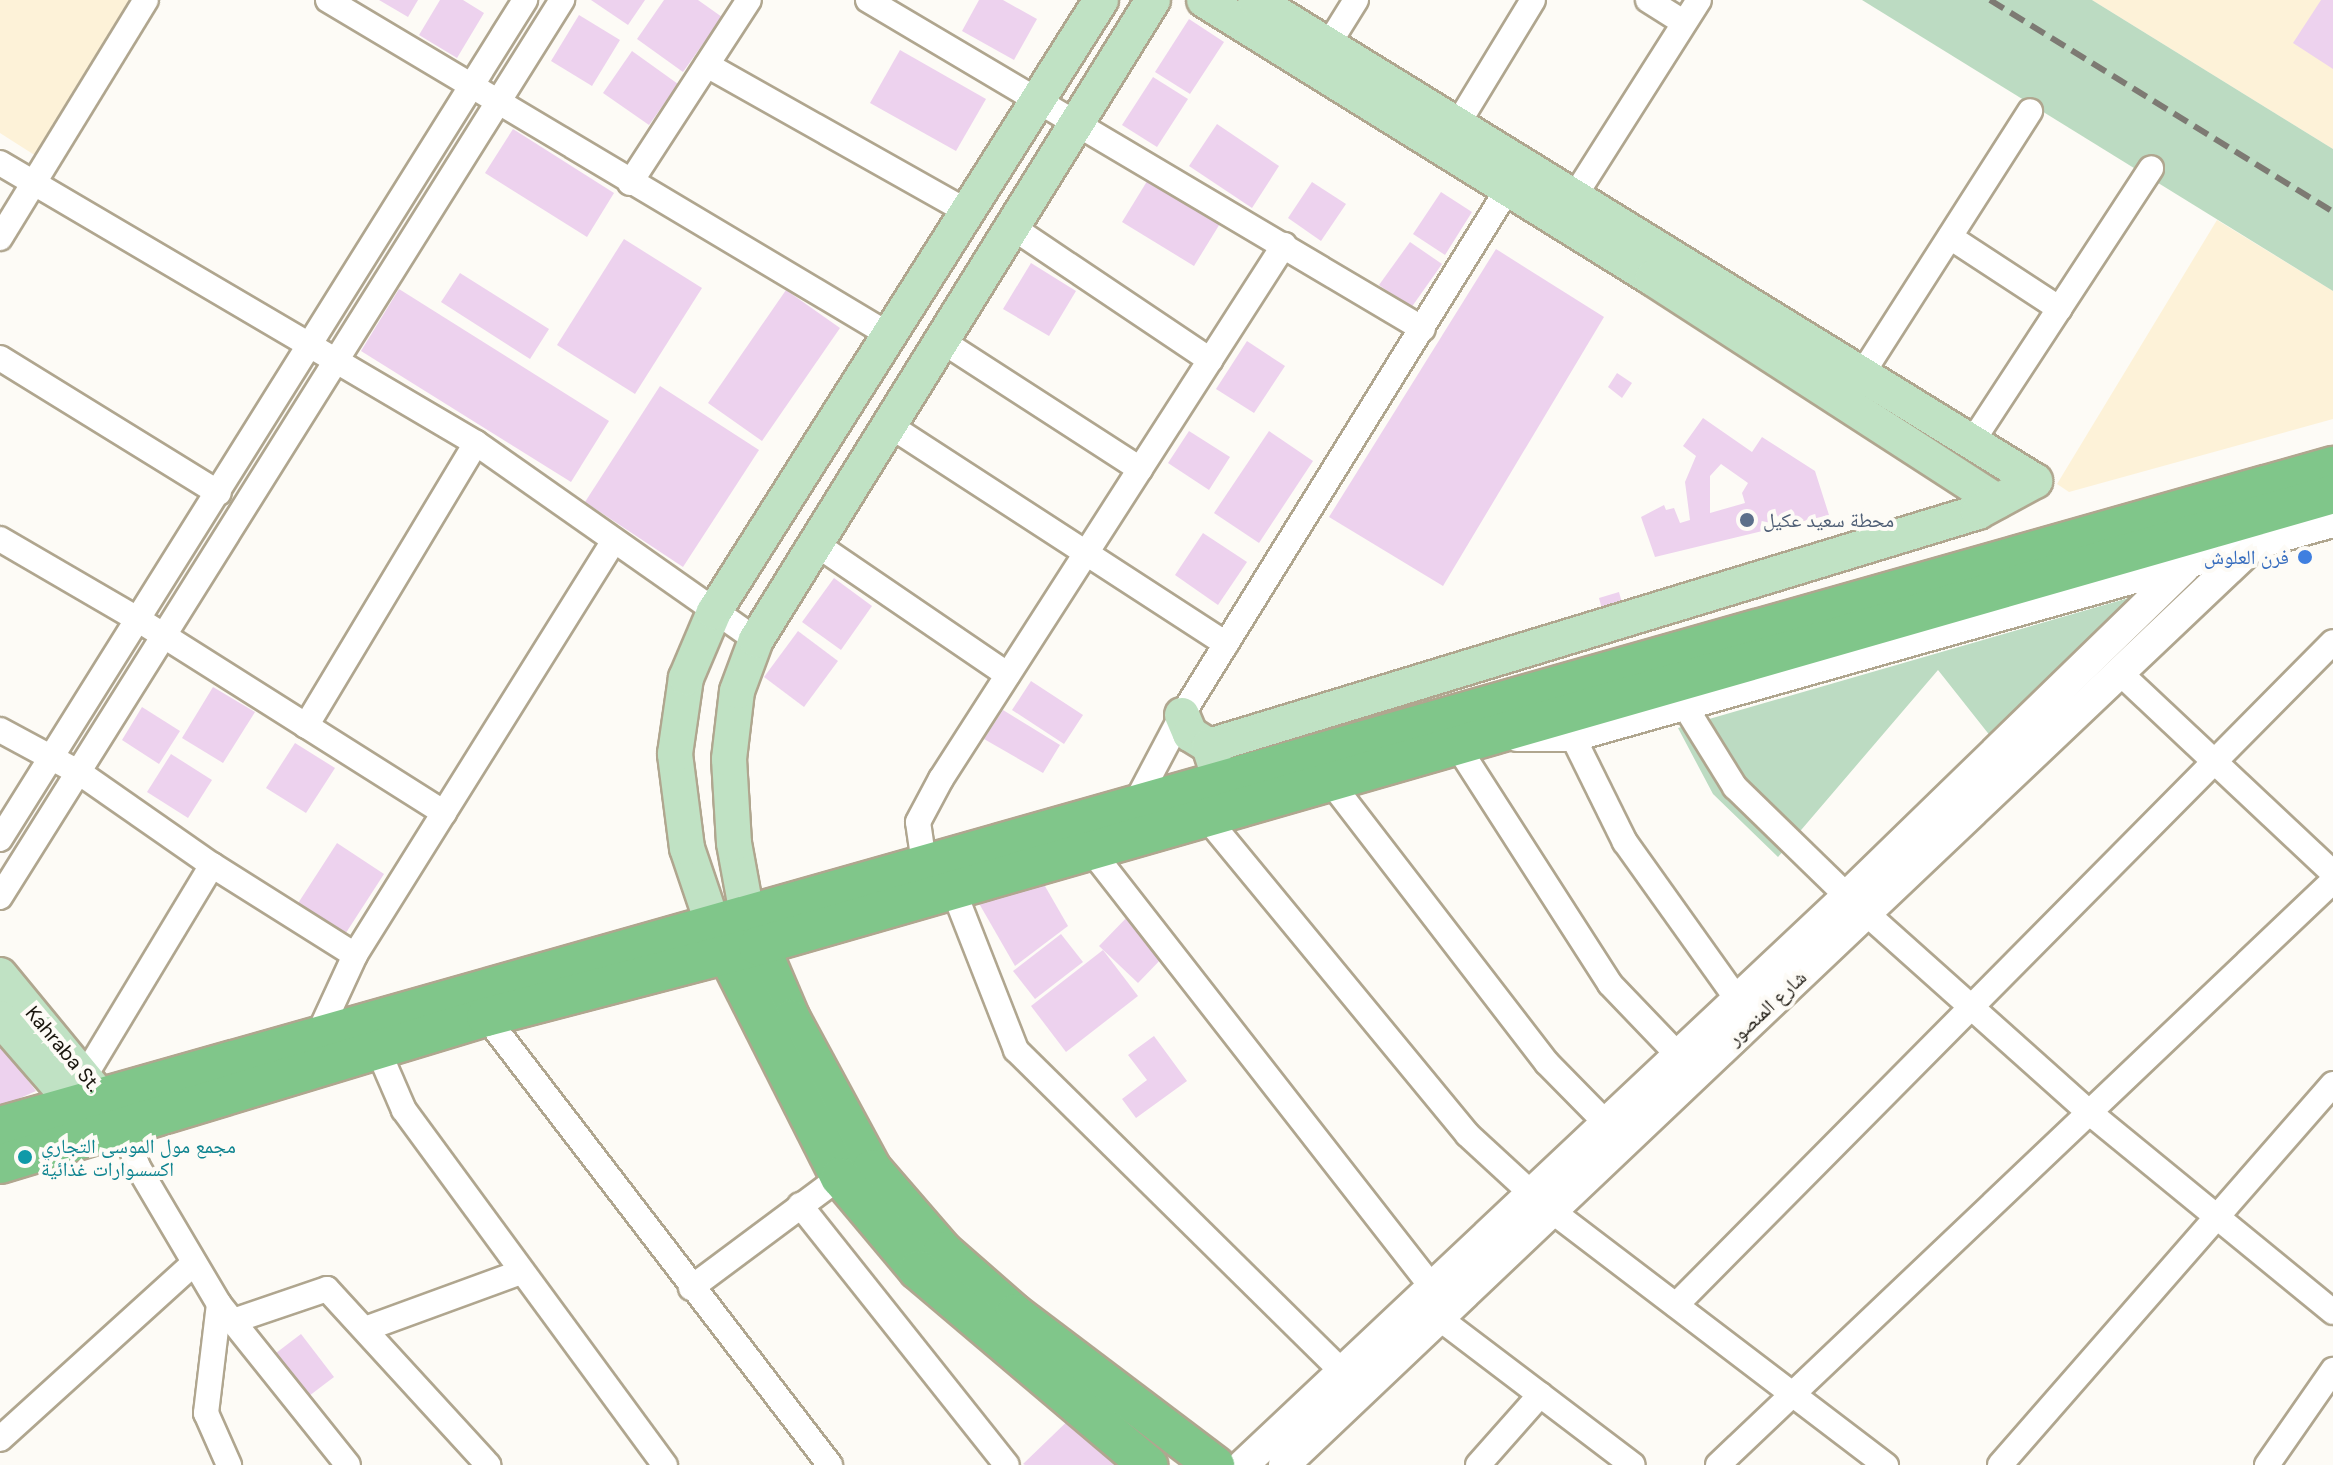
<!DOCTYPE html>
<html>
<head>
<meta charset="utf-8">
<style>
  body { margin:0 }
  #map { position:relative; width:2333px; height:1465px; overflow:hidden; background:#fdfbf6; font-family:"DM Sans","Noto Naskh Arabic",sans-serif }
  div>[style] { position:absolute }
  .built>* { inset:0; background:#fdf2d8 }
  .green>* { inset:0; background:#bcdbc2 }
  .building>* { inset:0; background:#edd2ee }
  .roads { filter:drop-shadow(2px 0 #b0a68f) drop-shadow(-2px 0 #b0a68f) drop-shadow(0 2px #b0a68f) drop-shadow(0 -2px #b0a68f) }
  .minor>* { height:24px; margin:-12px; padding:0 12px; transform-origin:12px; border-radius:12px; background:#fff }
  .tertiary>* { height:30px; margin:-15px; padding:0 15px; transform-origin:15px; border-radius:15px; background:#fff }
  .secondary>* { height:34px; margin:-17px; padding:0 17px; transform-origin:17px; border-radius:17px; background:#c0e2c4 }
  .primary>* { height:38px; margin:-19px; padding:0 19px; transform-origin:19px; border-radius:19px; background:#80c68a }
  .rail>* { height:6px; margin-top:-3px; transform-origin:0; background:repeating-linear-gradient(90deg,#7d7a73 0 16px,transparent 0 24px) }
  .dots>* { width:22px; height:22px; translate:-50% -50%; box-sizing:border-box; border:4px solid #fdfbf6; border-radius:50% }
  span { translate:-50% -50%; white-space:nowrap; text-align:center; line-height:1.15; -webkit-text-stroke:8px #fdfbf6; paint-order:stroke }
  .service-label { font-size:20px; color:#4e5e75 }
  .left { translate:0 -50%; text-align:left }
  .shop-label { font-size:20px; color:#366cbe }
  .right { translate:-100% -50%; text-align:right }
  .street-label { font-size:20px; color:#19150d }
  .culture-label { font-size:20px; color:#0d838f }
</style>
</head>
<body>
<div id="map">
  <div class="built">
    <i style="clip-path:polygon(0 0,131px 0,36px 156px,0 133px)"></i>
    <i style="clip-path:polygon(2092px 0,2333px 0,2333px 149px)"></i>
    <i style="clip-path:polygon(2217px 220px,2333px 291px,2333px 419px,2069px 492px,2057px 484px)"></i>
  </div>
  <div class="green">
    <i style="clip-path:polygon(1862px 0,2092px 0,2333px 149px,2333px 291px)"></i>
    <i style="clip-path:polygon(2132px 597px,1991px 737px,1938px 670px,1778px 857px,1713px 794px,1678px 728px)"></i>
  </div>
  <div class="building">
    <i style="clip-path:polygon(379px 0,418px 0,408px 17px)"></i>
    <i style="clip-path:polygon(440px 0,463px 0,484px 13px,457px 58px,419px 35px)"></i>
    <i style="clip-path:polygon(591px 0,645px 0,628px 25px)"></i>
    <i style="clip-path:polygon(664px 0,698px 0,722px 17px,683px 72px,637px 39px)"></i>
    <i style="clip-path:polygon(979px 0,1003px 0,1037px 19px,1014px 60px,962px 31px)"></i>
    <i style="clip-path:polygon(2321px 0,2333px 0,2333px 69px,2293px 43px)"></i>
    <i style="clip-path:polygon(579px 15px,620px 40px,592px 86px,551px 61px)"></i>
    <i style="clip-path:polygon(1189px 19px,1224px 42px,1190px 94px,1155px 72px)"></i>
    <i style="clip-path:polygon(900px 50px,986px 99px,956px 151px,870px 103px)"></i>
    <i style="clip-path:polygon(632px 51px,678px 84px,649px 125px,603px 93px)"></i>
    <i style="clip-path:polygon(1153px 77px,1188px 99px,1157px 147px,1122px 125px)"></i>
    <i style="clip-path:polygon(1217px 124px,1279px 166px,1252px 208px,1189px 166px)"></i>
    <i style="clip-path:polygon(513px 129px,614px 193px,587px 237px,485px 173px)"></i>
    <i style="clip-path:polygon(1149px 178px,1221px 222px,1194px 266px,1122px 222px)"></i>
    <i style="clip-path:polygon(1312px 182px,1346px 204px,1321px 241px,1288px 218px)"></i>
    <i style="clip-path:polygon(1441px 192px,1472px 212px,1445px 255px,1413px 234px)"></i>
    <i style="clip-path:polygon(624px 239px,702px 288px,635px 394px,557px 345px)"></i>
    <i style="clip-path:polygon(1410px 242px,1442px 264px,1411px 308px,1379px 285px)"></i>
    <i style="clip-path:polygon(1496px 249px,1604px 317px,1443px 586px,1329px 517px)"></i>
    <i style="clip-path:polygon(1031px 263px,1076px 291px,1049px 336px,1003px 309px)"></i>
    <i style="clip-path:polygon(460px 273px,549px 329px,530px 359px,441px 302px)"></i>
    <i style="clip-path:polygon(399px 289px,609px 421px,571px 482px,361px 351px)"></i>
    <i style="clip-path:polygon(786px 290px,840px 328px,762px 441px,708px 403px)"></i>
    <i style="clip-path:polygon(1247px 341px,1285px 366px,1254px 413px,1216px 389px)"></i>
    <i style="clip-path:polygon(1617px 373px,1632px 383px,1622px 398px,1608px 387px)"></i>
    <i style="clip-path:polygon(660px 386px,759px 450px,683px 567px,585px 502px)"></i>
    <i style="clip-path:polygon(evenodd,1703px 418px,1752px 452px,1762px 437px,1815px 471px,1829px 515px,1655px 557px,1641px 517px,1664px 505px,1666px 510px,1674px 508px,1680px 523px,1690px 520px,1685px 482px,1696px 456px,1683px 446px,1703px 418px,1721px 464px,1748px 483px,1742px 493px,1745px 503px,1710px 513px,1710px 476px,1721px 464px)"></i>
    <i style="clip-path:polygon(1189px 431px,1230px 457px,1209px 490px,1168px 463px)"></i>
    <i style="clip-path:polygon(1269px 431px,1313px 461px,1259px 543px,1214px 513px)"></i>
    <i style="clip-path:polygon(1203px 533px,1247px 562px,1218px 605px,1175px 575px)"></i>
    <i style="clip-path:polygon(834px 578px,872px 606px,841px 650px,802px 622px)"></i>
    <i style="clip-path:polygon(1619px 592px,1622px 603px,1602px 609px,1599px 598px)"></i>
    <i style="clip-path:polygon(798px 631px,838px 661px,804px 707px,764px 677px)"></i>
    <i style="clip-path:polygon(1031px 681px,1083px 715px,1064px 744px,1012px 710px)"></i>
    <i style="clip-path:polygon(213px 687px,255px 712px,223px 763px,182px 738px)"></i>
    <i style="clip-path:polygon(142px 707px,180px 731px,159px 764px,122px 740px)"></i>
    <i style="clip-path:polygon(1003px 710px,1060px 745px,1043px 773px,984px 739px)"></i>
    <i style="clip-path:polygon(295px 743px,335px 768px,306px 813px,266px 788px)"></i>
    <i style="clip-path:polygon(171px 754px,212px 780px,188px 818px,147px 792px)"></i>
    <i style="clip-path:polygon(337px 843px,384px 874px,342px 939px,295px 908px)"></i>
    <i style="clip-path:polygon(1038px 874px,1068px 926px,1015px 966px,973px 893px)"></i>
    <i style="clip-path:polygon(1134px 910px,1166px 954px,1138px 983px,1099px 946px)"></i>
    <i style="clip-path:polygon(1061px 934px,1083px 962px,1035px 999px,1013px 971px)"></i>
    <i style="clip-path:polygon(1103px 950px,1138px 996px,1066px 1052px,1031px 1006px)"></i>
    <i style="clip-path:polygon(1154px 1036px,1187px 1081px,1136px 1118px,1122px 1099px,1147px 1080px,1128px 1055px)"></i>
    <i style="clip-path:polygon(0 1043px,36px 1091px,0 1107px)"></i>
    <i style="clip-path:polygon(301px 1334px,334px 1377px,305px 1399px,272px 1356px)"></i>
    <i style="clip-path:polygon(1079px 1410px,1132px 1465px,1025px 1465px,1023px 1464px)"></i>
  </div>
  <div class="roads">
    <div class="minor">
      <i style="left:328px;top:0;width:656px;rotate:30.83deg"></i>
      <i style="left:868px;top:0;width:645px;rotate:30.66deg"></i>
      <i style="left:1648px;top:0;width:41px;rotate:32.2deg"></i>
      <i style="left:1328px;top:45px;width:53px;rotate:-58.1deg"></i>
      <i style="left:707px;top:65px;width:300px;rotate:29.4deg"></i>
      <i style="left:1457px;top:125px;width:146px;rotate:-58.7deg"></i>
      <i style="left:0;top:163px;width:552px;rotate:30.47deg"></i>
      <i style="left:476px;top:443px;width:342px;rotate:35.1deg"></i>
      <i style="left:630px;top:183px;width:218px;rotate:-57deg"></i>
      <i style="left:1574px;top:197px;width:233px;rotate:-57.6deg"></i>
      <i style="left:1012px;top:227px;width:239px;rotate:33.9deg"></i>
      <i style="left:1950px;top:237px;width:131px;rotate:33.2deg"></i>
      <i style="left:0;top:238px;width:279px;rotate:-58.5deg"></i>
      <i style="left:942px;top:341px;width:236px;rotate:32.9deg"></i>
      <i style="left:0;top:358px;width:257px;rotate:31.7deg"></i>
      <i style="left:1862px;top:374px;width:312px;rotate:-57.4deg"></i>
      <i style="left:889px;top:425px;width:402px;rotate:33deg"></i>
      <i style="left:1972px;top:442px;width:327px;rotate:-56.8deg"></i>
      <i style="left:0;top:539px;width:161px;rotate:30.2deg"></i>
      <i style="left:139px;top:620px;width:361px;rotate:32.3deg"></i>
      <i style="left:816px;top:544px;width:232px;rotate:34.3deg"></i>
      <i style="left:2120px;top:673px;width:292px;rotate:43.2deg"></i>
      <i style="left:1686px;top:708px;width:93px;rotate:58.2deg"></i>
      <i style="left:1735px;top:787px;width:156px;rotate:44.2deg"></i>
      <i style="left:1847px;top:896px;width:326px;rotate:41.8deg"></i>
      <i style="left:2090px;top:1113px;width:314px;rotate:39.3deg"></i>
      <i style="left:306px;top:726px;width:330px;rotate:-59deg"></i>
      <i style="left:0;top:730px;width:91px;rotate:28.3deg"></i>
      <i style="left:80px;top:773px;width:161px;rotate:34.9deg"></i>
      <i style="left:212px;top:865px;width:169px;rotate:32.2deg"></i>
      <i style="left:1517px;top:739px;width:57px"></i>
      <i style="left:1574px;top:739px;width:789px;rotate:-15.75deg"></i>
      <i style="left:1574px;top:739px;width:115px;rotate:63.7deg"></i>
      <i style="left:1625px;top:842px;width:193px;rotate:54.5deg"></i>
      <i style="left:1456px;top:744px;width:285px;rotate:57.3deg"></i>
      <i style="left:1610px;top:984px;width:98px;rotate:46.2deg"></i>
      <i style="left:1329px;top:780px;width:357px;rotate:52.4deg"></i>
      <i style="left:1547px;top:1063px;width:84px;rotate:45.5deg"></i>
      <i style="left:1135px;top:804px;width:101px;rotate:-62.2deg"></i>
      <i style="left:1182px;top:715px;width:621px;rotate:-58.23deg"></i>
      <i style="left:1205px;top:816px;width:413px;rotate:50.5deg"></i>
      <i style="left:1468px;top:1135px;width:86px;rotate:42.6deg"></i>
      <i style="left:0;top:839px;width:990px;rotate:-57.96deg"></i>
      <i style="left:1090px;top:849px;width:556px;rotate:52.02deg"></i>
      <i style="left:924px;top:863px;width:41px;rotate:-98.3deg"></i>
      <i style="left:918px;top:822px;width:49px;rotate:-61.9deg"></i>
      <i style="left:941px;top:779px;width:635px;rotate:-57.29deg"></i>
      <i style="left:953px;top:889px;width:173px;rotate:68.6deg"></i>
      <i style="left:1016px;top:1050px;width:458px;rotate:44.6deg"></i>
      <i style="left:0;top:897px;width:1059px;rotate:-57.93deg"></i>
      <i style="left:486px;top:1017px;width:565px;rotate:52.48deg"></i>
      <i style="left:319px;top:1033px;width:86px;rotate:-65.2deg"></i>
      <i style="left:355px;top:955px;width:487px;rotate:-58deg"></i>
      <i style="left:378px;top:1050px;width:65px;rotate:66.6deg"></i>
      <i style="left:404px;top:1110px;width:441px;rotate:53.7deg"></i>
      <i style="left:86px;top:1074px;width:244px;rotate:-58.9deg"></i>
      <i style="left:123px;top:1126px;width:44px;rotate:69.9deg"></i>
      <i style="left:138px;top:1167px;width:159px;rotate:59.4deg"></i>
      <i style="left:219px;top:1304px;width:206px;rotate:51.3deg"></i>
      <i style="left:800px;top:1205px;width:332px;rotate:51.5deg"></i>
      <i style="left:1552px;top:1211px;width:420px;rotate:37.3deg"></i>
      <i style="left:691px;top:1288px;width:186px;rotate:-36.7deg"></i>
      <i style="left:219px;top:1304px;width:110px;rotate:96.8deg"></i>
      <i style="left:206px;top:1413px;width:57px;rotate:66.1deg"></i>
      <i style="left:1676px;top:1305px;width:933px;rotate:-45.26deg"></i>
      <i style="left:1439px;top:1318px;width:243px;rotate:37.2deg"></i>
      <i style="left:233px;top:1321px;width:99px;rotate:-18.8deg"></i>
      <i style="left:327px;top:1289px;width:239px;rotate:47.5deg"></i>
      <i style="left:365px;top:1329px;width:166px;rotate:-20.1deg"></i>
      <i style="left:0;top:1439px;width:262px;rotate:-42.2deg"></i>
      <i style="left:1478px;top:1465px;width:94px;rotate:-48.5deg"></i>
      <i style="left:1718px;top:1465px;width:848px;rotate:-43.52deg"></i>
      <i style="left:2000px;top:1465px;width:506px;rotate:-48.85deg"></i>
      <i style="left:2267px;top:1465px;width:116px;rotate:-55.2deg"></i>
    </div>
    <div class="tertiary">
      <i style="left:1243px;top:1465px;width:830px;rotate:-43.29deg"></i>
      <i style="left:1847px;top:896px;width:470px;rotate:-44.2deg"></i>
      <i style="left:1284px;top:1465px;width:1330px;rotate:-43.48deg"></i>
    </div>
    <div class="secondary">
      <i style="left:1204px;top:0;width:527px;rotate:31.82deg"></i>
      <i style="left:1652px;top:278px;width:411px;rotate:32.9deg"></i>
      <i style="left:1182px;top:715px;width:21px;rotate:67deg"></i>
      <i style="left:1190px;top:734px;width:22px;rotate:32deg"></i>
      <i style="left:1209px;top:746px;width:23px;rotate:72deg"></i>
      <i style="left:1209px;top:746px;width:804px;rotate:-16.92deg"></i>
      <i style="left:1978px;top:512px;width:65px;rotate:-28.5deg"></i>
      <i style="left:2035px;top:481px;width:916px;rotate:-148.34deg"></i>
      <i style="left:747px;top:914px;width:72px;rotate:-100.4deg"></i>
      <i style="left:734px;top:843px;width:84px;rotate:-93.4deg"></i>
      <i style="left:729px;top:759px;width:68px;rotate:-83.3deg"></i>
      <i style="left:737px;top:691px;width:54px;rotate:-69.6deg"></i>
      <i style="left:756px;top:640px;width:753px;rotate:-58.19deg"></i>
      <i style="left:712px;top:922px;width:78px;rotate:-108.7deg"></i>
      <i style="left:687px;top:848px;width:95px;rotate:-97.3deg"></i>
      <i style="left:675px;top:754px;width:77px;rotate:-81.8deg"></i>
      <i style="left:686px;top:678px;width:72px;rotate:-67deg"></i>
      <i style="left:714px;top:612px;width:724px;rotate:-57.69deg"></i>
      <i style="left:0;top:975px;width:183px;rotate:50.6deg"></i>
      <i style="left:0;top:1018px;width:139px;rotate:49.1deg"></i>
    </div>
    <div class="primary">
      <i style="left:750px;top:923px;width:104px;rotate:66.9deg"></i>
      <i style="left:791px;top:1019px;width:170px;rotate:61.6deg"></i>
      <i style="left:872px;top:1169px;width:108px;rotate:49.1deg"></i>
      <i style="left:943px;top:1251px;width:96px;rotate:41.2deg"></i>
      <i style="left:1015px;top:1314px;width:251px;rotate:37.1deg"></i>
      <i style="left:716px;top:932px;width:275px;rotate:63.2deg"></i>
      <i style="left:840px;top:1177px;width:121px;rotate:50deg"></i>
      <i style="left:918px;top:1270px;width:302px;rotate:40.3deg"></i>
      <i style="left:0;top:1126px;width:2425px;rotate:-15.8deg"></i>
      <i style="left:0;top:1164px;width:508px;rotate:-16.83deg"></i>
      <i style="left:486px;top:1017px;width:281px;rotate:-14.6deg"></i>
      <i style="left:758px;top:946px;width:1639px;rotate:-16.01deg"></i>
    </div>
  </div>
  <div class="rail">
    <i style="left:1990px;top:0;width:403px;rotate:31.7deg"></i>
  </div>
  <div class="dots">
    <i style="left:1747px;top:520px;background:#5c6f8a"></i>
    <i style="left:2305px;top:557px;background:#3f7fe0"></i>
    <i style="left:25px;top:1157px;background:#0f9aa8"></i>
  </div>
  <div class="service-label">
    <span class="left" style="left:1763px;top:520px">محطة سعيد عكيل</span>
  </div>
  <div class="shop-label">
    <span class="right" style="left:2289px;top:557px">فرن العلوش</span>
  </div>
  <div class="street-label">
    <span style="left:1767px;top:1008px;rotate:-43deg">شارع المنصور</span>
    <span style="left:63px;top:1049px;rotate:50deg">Kahraba St.</span>
  </div>
  <div class="culture-label">
    <span class="left" style="left:41px;top:1158px">مجمع مول الموسى التجاري<br>اكسسوارات غذائية</span>
  </div>
</div>
</body>
</html>
